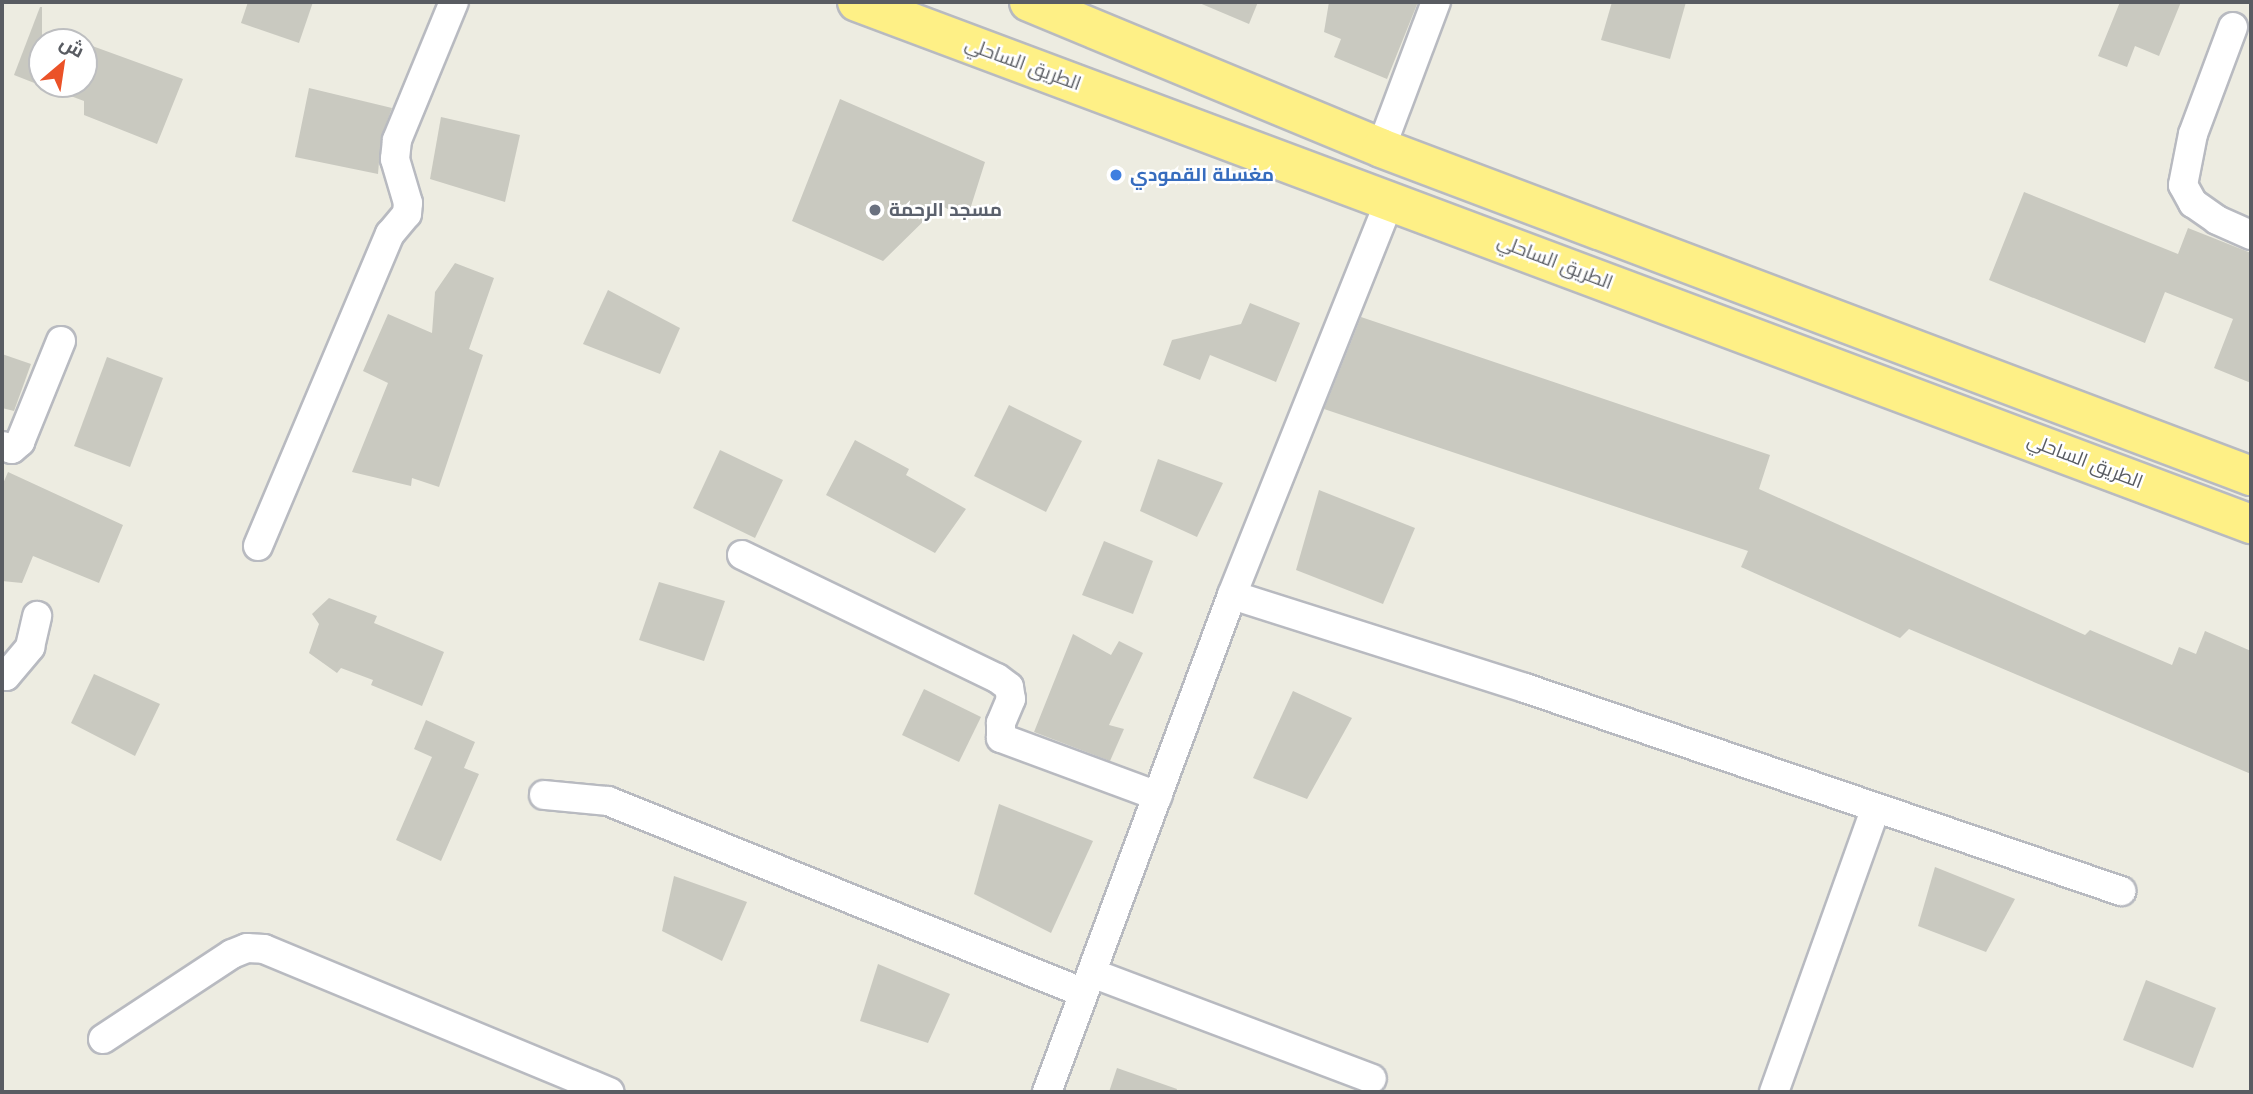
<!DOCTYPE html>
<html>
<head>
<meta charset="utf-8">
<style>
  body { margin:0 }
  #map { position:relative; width:2253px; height:1094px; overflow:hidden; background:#edece1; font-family:Quicksand,Cairo,sans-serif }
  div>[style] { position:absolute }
  .building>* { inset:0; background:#c9c9c0 }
  .roads { filter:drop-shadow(2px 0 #b8bac0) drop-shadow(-2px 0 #b8bac0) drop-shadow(0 2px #b8bac0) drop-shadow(0 -2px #b8bac0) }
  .minor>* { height:28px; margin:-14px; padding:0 14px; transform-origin:14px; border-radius:14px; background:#fff }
  .highway>* { height:38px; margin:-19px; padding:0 19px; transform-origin:19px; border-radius:19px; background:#fef086 }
  .dots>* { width:19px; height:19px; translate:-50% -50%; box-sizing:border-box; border:4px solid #fff; border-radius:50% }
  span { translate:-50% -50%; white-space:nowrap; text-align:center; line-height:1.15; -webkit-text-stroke:5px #fff; paint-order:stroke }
  .street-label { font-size:19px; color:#595c62 }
  .shop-label { font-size:19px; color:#366cbe; font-weight:700 }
  .left { translate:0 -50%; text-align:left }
  .worship-label { font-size:19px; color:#5b616d; font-weight:700 }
  .frame { position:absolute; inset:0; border:4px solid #595c62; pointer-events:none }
  .north { position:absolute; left:28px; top:28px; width:70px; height:70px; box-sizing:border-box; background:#fff; border:2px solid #bdbec0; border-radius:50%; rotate:29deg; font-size:19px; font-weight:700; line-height:28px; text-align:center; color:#595c62 }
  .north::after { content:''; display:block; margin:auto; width:24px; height:32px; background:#eb5228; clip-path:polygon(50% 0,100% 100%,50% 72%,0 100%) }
</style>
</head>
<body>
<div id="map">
  <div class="building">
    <i style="clip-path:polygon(248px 2px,313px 2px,299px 43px,241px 23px)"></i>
    <i style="clip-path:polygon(1197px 2px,1258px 2px,1249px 24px)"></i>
    <i style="clip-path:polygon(1329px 2px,1418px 2px,1387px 79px,1334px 57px,1341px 39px,1324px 32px)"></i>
    <i style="clip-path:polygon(1612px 2px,1686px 2px,1670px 59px,1601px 40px)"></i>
    <i style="clip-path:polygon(2120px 2px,2181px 2px,2159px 56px,2135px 46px,2127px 67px,2098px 56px)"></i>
    <i style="clip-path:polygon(40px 7px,42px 7px,42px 86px,14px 75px)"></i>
    <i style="clip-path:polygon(84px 43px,183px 79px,157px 144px,84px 115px,84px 101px,44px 86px,84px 84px)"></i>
    <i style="clip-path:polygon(309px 88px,392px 108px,381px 138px,378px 174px,295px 157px)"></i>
    <i style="clip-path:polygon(840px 99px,985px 162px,967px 219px,940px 205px,883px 261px,792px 221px)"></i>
    <i style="clip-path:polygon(441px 117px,520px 135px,505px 202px,430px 179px)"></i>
    <i style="clip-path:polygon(2024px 192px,2178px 254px,2188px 228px,2251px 253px,2251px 383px,2214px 368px,2233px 319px,2165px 292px,2145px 343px,1989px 280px)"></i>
    <i style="clip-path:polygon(455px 263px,494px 278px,469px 349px,483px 355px,439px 487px,412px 478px,411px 486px,352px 472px,388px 383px,363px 371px,388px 314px,432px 333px,435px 292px)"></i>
    <i style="clip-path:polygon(608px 290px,680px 328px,660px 374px,583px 344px)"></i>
    <i style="clip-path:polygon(1250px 303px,1300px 323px,1276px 382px,1210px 355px,1200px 380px,1163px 365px,1172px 340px,1241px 324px)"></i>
    <i style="clip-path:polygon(1361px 317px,1770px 455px,1759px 489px,2085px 635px,2090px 630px,2172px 665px,2179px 647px,2196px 654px,2205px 631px,2251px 651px,2251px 774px,1909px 629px,1900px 638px,1741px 567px,1748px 551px,1324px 409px)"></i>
    <i style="clip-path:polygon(2px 354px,31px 364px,14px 411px,2px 408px)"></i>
    <i style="clip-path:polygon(107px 357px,163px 378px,130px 467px,74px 446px)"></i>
    <i style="clip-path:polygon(1009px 405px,1082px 441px,1046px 512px,974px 476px)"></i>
    <i style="clip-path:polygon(855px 440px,909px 469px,906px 475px,966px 509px,935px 553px,826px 495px)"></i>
    <i style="clip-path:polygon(720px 450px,783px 480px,755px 538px,693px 508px)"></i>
    <i style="clip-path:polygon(1158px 459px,1223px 483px,1197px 537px,1140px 511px)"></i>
    <i style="clip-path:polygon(8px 472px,123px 525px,99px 583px,33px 556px,22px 583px,2px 581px,2px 486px)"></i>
    <i style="clip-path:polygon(1319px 490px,1415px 528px,1383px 604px,1296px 570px)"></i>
    <i style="clip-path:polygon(1104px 541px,1153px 561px,1133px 614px,1082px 595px)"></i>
    <i style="clip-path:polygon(659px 582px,725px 601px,704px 661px,639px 640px)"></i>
    <i style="clip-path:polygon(329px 598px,377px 616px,374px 623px,444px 652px,422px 706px,371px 685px,373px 680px,341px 668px,337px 673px,309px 653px,319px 624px,312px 614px)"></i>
    <i style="clip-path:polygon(1073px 634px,1111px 655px,1119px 641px,1143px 653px,1109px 725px,1124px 729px,1110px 761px,1034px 732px)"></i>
    <i style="clip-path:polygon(94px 674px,160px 704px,135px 756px,71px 723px)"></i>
    <i style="clip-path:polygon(924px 689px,981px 717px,959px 762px,902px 735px)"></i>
    <i style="clip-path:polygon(1293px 691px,1352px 718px,1307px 799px,1253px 778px)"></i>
    <i style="clip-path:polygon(426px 720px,475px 742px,464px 768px,479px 774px,441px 861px,396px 840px,432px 757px,414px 749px)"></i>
    <i style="clip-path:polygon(999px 804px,1093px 841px,1051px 933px,974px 894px)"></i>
    <i style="clip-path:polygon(1935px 867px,2015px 899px,1986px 952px,1918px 926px)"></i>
    <i style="clip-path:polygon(674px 876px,747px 902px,722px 961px,662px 931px)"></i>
    <i style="clip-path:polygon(878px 964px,950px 994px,928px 1043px,860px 1021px)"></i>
    <i style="clip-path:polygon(2146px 980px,2216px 1008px,2193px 1068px,2123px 1040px)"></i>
    <i style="clip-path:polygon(1117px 1068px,1177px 1089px,1176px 1092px,1109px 1092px)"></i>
  </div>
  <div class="roads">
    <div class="minor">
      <i style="left:2233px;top:27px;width:114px;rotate:110.5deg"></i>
      <i style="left:2193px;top:134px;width:52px;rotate:101.1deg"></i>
      <i style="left:2183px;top:185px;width:21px;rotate:61deg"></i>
      <i style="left:2193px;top:203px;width:29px;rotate:35deg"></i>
      <i style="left:2217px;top:220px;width:37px;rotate:24deg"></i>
      <i style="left:1381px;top:148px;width:156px;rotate:-69.4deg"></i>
      <i style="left:2px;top:446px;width:10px;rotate:17deg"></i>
      <i style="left:12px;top:449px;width:11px;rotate:-41deg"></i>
      <i style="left:20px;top:442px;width:109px;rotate:-67.9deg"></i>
      <i style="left:258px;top:546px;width:339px;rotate:-67.1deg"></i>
      <i style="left:390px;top:234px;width:26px;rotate:-50deg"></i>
      <i style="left:407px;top:214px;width:11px;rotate:-85deg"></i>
      <i style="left:408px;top:203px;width:46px;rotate:-106.5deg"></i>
      <i style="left:395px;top:159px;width:19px;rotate:-84deg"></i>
      <i style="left:397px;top:140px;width:149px;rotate:-67.6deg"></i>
      <i style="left:742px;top:555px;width:283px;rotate:25.8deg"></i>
      <i style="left:997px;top:678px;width:15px;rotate:37deg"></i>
      <i style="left:1009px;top:687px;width:12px;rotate:81deg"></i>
      <i style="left:1011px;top:699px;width:26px;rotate:113deg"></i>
      <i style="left:1001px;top:723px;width:15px;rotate:90deg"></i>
      <i style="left:1001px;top:738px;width:167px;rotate:20.3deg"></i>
      <i style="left:1232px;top:595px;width:307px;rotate:17.6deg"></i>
      <i style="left:1525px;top:688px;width:630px;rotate:18.81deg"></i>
      <i style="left:2px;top:675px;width:4px;rotate:14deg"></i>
      <i style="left:6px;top:676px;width:38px;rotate:-50deg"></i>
      <i style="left:30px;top:647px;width:32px;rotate:-77deg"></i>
      <i style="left:544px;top:795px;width:64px;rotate:5.4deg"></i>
      <i style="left:608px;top:801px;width:513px;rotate:21.97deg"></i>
      <i style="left:1092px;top:973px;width:299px;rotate:20.7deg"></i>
      <i style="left:103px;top:1039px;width:154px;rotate:-33.4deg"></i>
      <i style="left:232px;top:954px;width:16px;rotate:-22deg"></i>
      <i style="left:247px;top:948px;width:17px;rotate:3deg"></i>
      <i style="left:264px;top:949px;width:374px;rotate:22.5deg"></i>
      <i style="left:1047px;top:1092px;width:530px;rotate:-69.58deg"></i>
      <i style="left:1232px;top:595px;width:425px;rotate:-68.2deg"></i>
      <i style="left:1774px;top:1092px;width:300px;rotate:-70.3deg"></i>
    </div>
    <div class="highway">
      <i style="left:857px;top:2px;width:1489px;rotate:20.53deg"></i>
      <i style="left:1029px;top:2px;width:381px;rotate:22.5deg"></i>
      <i style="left:1381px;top:148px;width:930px;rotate:20.66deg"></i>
    </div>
  </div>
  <div class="dots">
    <i style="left:1116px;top:175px;background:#3f7fe0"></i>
    <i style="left:875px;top:210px;background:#6b7280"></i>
  </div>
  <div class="street-label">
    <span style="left:1023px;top:64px;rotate:20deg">الطريق الساحلي</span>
    <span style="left:1555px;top:262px;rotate:21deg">الطريق الساحلي</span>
    <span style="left:2085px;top:461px;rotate:21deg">الطريق الساحلي</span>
  </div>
  <div class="shop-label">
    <span class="left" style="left:1130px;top:175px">مغسلة القمودي</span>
  </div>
  <div class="worship-label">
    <span class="left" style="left:889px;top:210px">مسجد الرحمة</span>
  </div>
  <div class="frame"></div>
  <div class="north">ش</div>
</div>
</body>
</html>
